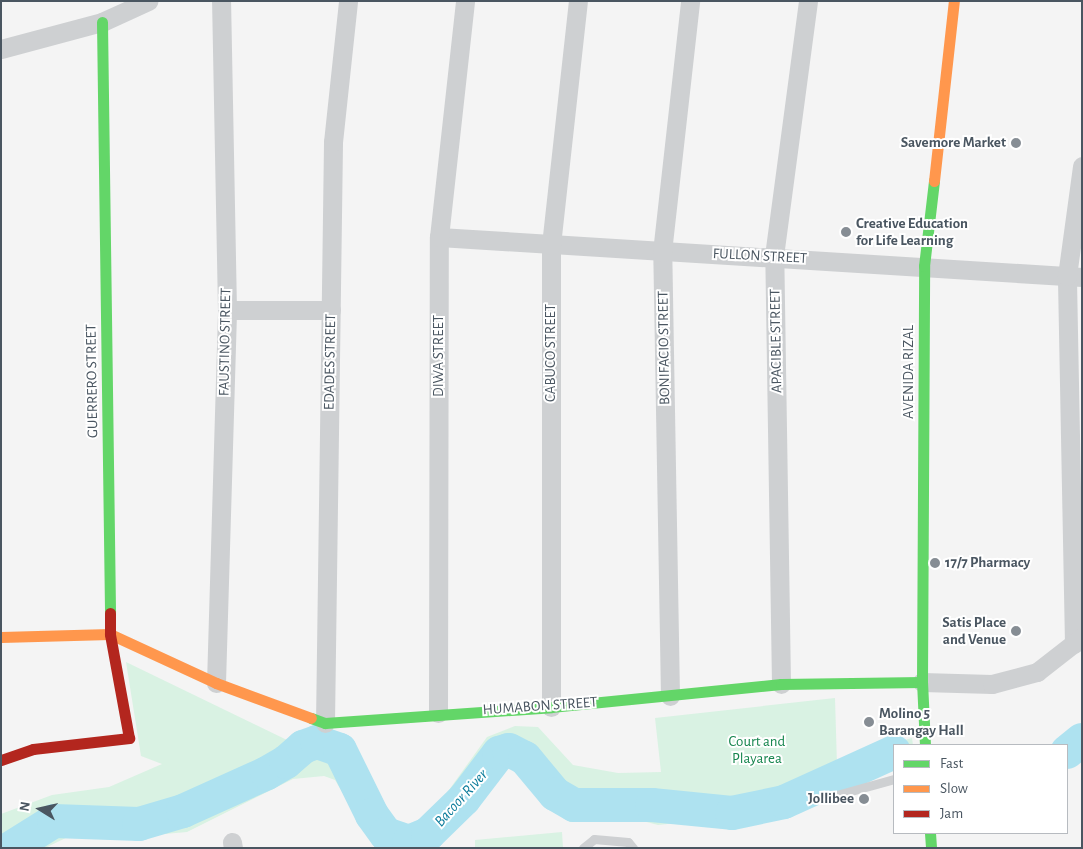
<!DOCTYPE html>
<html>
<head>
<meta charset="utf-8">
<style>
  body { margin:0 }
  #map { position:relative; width:1083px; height:849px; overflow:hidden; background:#f4f4f4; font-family:"Alegreya Sans",sans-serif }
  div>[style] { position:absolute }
  .green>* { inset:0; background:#d9f2e3 }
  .river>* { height:34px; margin:-17px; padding:0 17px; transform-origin:17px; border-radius:17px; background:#aee2f0 }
  .lane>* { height:9px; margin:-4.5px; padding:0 4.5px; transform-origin:4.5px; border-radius:4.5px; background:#ced0d2 }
  .street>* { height:19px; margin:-9.5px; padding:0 9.5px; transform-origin:9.5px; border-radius:9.5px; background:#ced0d2 }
  .fast>* { height:11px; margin:-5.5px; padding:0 5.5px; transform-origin:5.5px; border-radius:5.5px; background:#63d668 }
  .slow>* { height:11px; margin:-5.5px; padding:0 5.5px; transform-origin:5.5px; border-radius:5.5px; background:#ff974d }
  .jam>* { height:11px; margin:-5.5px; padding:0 5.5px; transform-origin:5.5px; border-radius:5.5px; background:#b3261e }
  .dots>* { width:14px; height:14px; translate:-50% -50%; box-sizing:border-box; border:2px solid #fff; border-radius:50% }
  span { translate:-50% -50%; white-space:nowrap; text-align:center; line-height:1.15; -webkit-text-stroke:4px #fff; paint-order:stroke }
  .poi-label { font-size:15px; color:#4a5661; font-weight:700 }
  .right { translate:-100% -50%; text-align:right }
  .left { translate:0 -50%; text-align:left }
  .street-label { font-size:15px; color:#4a5661 }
  .park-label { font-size:15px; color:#17864f }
  .water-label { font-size:16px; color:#0c7c9b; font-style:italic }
  .frame { position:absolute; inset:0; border:2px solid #4a5661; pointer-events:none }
  .legend { position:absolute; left:893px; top:744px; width:175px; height:90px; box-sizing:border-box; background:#fff; border:1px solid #b7bbc0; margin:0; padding:6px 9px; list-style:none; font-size:15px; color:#4a5661 }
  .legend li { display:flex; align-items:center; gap:10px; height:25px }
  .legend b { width:25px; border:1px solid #b7bbc0 }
  .north { position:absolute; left:15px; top:784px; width:50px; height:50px; -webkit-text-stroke:4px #fff; paint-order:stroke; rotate:280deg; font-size:14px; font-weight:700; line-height:20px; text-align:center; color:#4a5661 }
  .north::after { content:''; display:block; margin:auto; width:18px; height:22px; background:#4a5661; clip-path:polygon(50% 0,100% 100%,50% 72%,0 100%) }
</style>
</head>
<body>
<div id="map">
  <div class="green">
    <i style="clip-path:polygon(126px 662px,287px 740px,338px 733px,360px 755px,395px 825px,414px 824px,441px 801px,487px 737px,515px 726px,538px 727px,573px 765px,618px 773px,661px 772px,655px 718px,835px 698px,837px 765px,796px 784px,886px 745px,912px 738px,913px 745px,894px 745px,894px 761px,765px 819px,736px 822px,707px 820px,658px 825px,635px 819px,570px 822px,558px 813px,520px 762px,502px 764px,429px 848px,387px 848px,376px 841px,363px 827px,335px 780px,324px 776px,293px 779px,187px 832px,142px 836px,74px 834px,45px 848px,1px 848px,1px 814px,52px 795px,109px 787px,162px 764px,141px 756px)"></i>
    <i style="clip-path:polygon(562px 832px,563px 848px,475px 848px,475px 840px)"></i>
  </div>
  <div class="river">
    <i style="left:1067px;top:752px;width:19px;rotate:-39deg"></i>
    <i style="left:11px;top:848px;width:51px;rotate:-32.1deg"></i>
    <i style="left:54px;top:821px;width:85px;rotate:2deg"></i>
    <i style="left:139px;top:824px;width:46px;rotate:-16.5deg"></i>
    <i style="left:183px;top:811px;width:92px;rotate:-24.3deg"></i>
    <i style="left:267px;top:773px;width:22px;rotate:-30deg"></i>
    <i style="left:286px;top:762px;width:23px;rotate:-41deg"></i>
    <i style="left:303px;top:747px;width:15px;rotate:-20deg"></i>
    <i style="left:317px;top:742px;width:24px;rotate:19deg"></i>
    <i style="left:340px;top:750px;width:72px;rotate:63.8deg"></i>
    <i style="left:372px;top:815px;width:24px;rotate:54deg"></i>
    <i style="left:386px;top:834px;width:24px;rotate:19deg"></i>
    <i style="left:409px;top:842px;width:21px;rotate:-23deg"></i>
    <i style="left:428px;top:834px;width:50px;rotate:-44.2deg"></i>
    <i style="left:464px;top:799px;width:58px;rotate:-52.7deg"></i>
    <i style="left:499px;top:753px;width:10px;rotate:-17deg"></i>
    <i style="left:509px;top:750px;width:18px;rotate:27deg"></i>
    <i style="left:525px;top:758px;width:47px;rotate:50.2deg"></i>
    <i style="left:555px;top:794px;width:22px;rotate:30deg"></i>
    <i style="left:574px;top:805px;width:78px"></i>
    <i style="left:652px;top:805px;width:80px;rotate:5.7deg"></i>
    <i style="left:732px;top:813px;width:53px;rotate:-11.9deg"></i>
    <i style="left:784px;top:802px;width:121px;rotate:-24.4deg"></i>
  </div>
  <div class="lane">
    <i style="left:833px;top:796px;width:63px;rotate:-15.6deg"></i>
    <i style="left:583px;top:848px;width:14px;rotate:-39deg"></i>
    <i style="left:594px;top:839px;width:34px;rotate:5deg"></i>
    <i style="left:628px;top:842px;width:8px;rotate:50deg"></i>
  </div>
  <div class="street">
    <i style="left:1px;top:49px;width:105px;rotate:-15deg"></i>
    <i style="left:102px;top:22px;width:51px;rotate:-24.5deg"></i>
    <i style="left:439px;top:237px;width:644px;rotate:3.56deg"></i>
    <i style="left:227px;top:310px;width:104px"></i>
    <i style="left:1074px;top:644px;width:368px;rotate:-91.1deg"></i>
    <i style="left:1067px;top:276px;width:111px;rotate:-82.2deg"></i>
    <i style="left:922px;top:682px;width:70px;rotate:1.6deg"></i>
    <i style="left:992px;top:684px;width:47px;rotate:-14.9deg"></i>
    <i style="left:1037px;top:672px;width:57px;rotate:-37.9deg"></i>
    <i style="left:216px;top:683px;width:373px;rotate:-88.3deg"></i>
    <i style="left:227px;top:310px;width:309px;rotate:-91.1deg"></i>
    <i style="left:781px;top:684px;width:428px;rotate:-90.9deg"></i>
    <i style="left:774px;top:256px;width:257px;rotate:-82.4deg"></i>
    <i style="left:670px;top:696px;width:444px;rotate:-91deg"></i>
    <i style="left:662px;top:252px;width:253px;rotate:-83.6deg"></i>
    <i style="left:551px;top:707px;width:462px;rotate:-90deg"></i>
    <i style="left:551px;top:245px;width:245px;rotate:-83.7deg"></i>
    <i style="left:438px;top:713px;width:476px;rotate:-89.9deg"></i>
    <i style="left:439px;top:237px;width:237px;rotate:-83.7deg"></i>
    <i style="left:325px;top:723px;width:581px;rotate:-89.21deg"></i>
    <i style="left:333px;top:142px;width:142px;rotate:-83.9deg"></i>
    <i style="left:232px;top:842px;width:6px;rotate:81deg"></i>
  </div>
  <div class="fast">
    <i style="left:102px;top:22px;width:591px;rotate:89.22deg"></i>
    <i style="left:311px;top:718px;width:15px;rotate:20deg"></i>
    <i style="left:325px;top:723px;width:227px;rotate:-4deg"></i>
    <i style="left:551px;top:707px;width:231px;rotate:-5.7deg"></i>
    <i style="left:781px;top:684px;width:141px;rotate:-0.8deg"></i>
    <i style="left:925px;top:745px;width:63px;rotate:-92.7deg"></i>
    <i style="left:922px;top:682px;width:416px;rotate:-89.7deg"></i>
    <i style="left:924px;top:266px;width:86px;rotate:-83.3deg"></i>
    <i style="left:930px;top:833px;width:15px;rotate:86deg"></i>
  </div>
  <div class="slow">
    <i style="left:934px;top:181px;width:181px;rotate:-83.7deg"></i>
    <i style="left:1px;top:637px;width:109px;rotate:-1.6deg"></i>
    <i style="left:110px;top:634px;width:117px;rotate:24.8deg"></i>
    <i style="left:216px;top:683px;width:101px;rotate:20.2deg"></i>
  </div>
  <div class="jam">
    <i style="left:1px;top:760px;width:34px;rotate:-19deg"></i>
    <i style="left:33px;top:749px;width:97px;rotate:-6.5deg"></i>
    <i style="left:129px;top:738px;width:106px;rotate:-100.4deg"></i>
    <i style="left:110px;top:634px;width:21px;rotate:-90deg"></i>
  </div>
  <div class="dots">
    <i style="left:1016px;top:143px;background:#868d94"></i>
    <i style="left:846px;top:232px;background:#868d94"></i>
    <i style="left:935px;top:563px;background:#868d94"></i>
    <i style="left:1016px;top:631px;background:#868d94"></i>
    <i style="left:869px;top:722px;background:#868d94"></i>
    <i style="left:864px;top:799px;background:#868d94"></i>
  </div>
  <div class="poi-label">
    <span class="right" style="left:1006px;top:143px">Savemore Market</span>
    <span class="left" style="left:856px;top:232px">Creative Education<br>for Life Learning</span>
    <span class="left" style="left:945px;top:563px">17/7 Pharmacy</span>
    <span class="right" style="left:1006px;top:631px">Satis Place<br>and Venue</span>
    <span class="left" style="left:879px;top:722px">Molino 5<br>Barangay Hall</span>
    <span class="right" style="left:854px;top:799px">Jollibee</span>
  </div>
  <div class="street-label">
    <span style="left:760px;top:256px;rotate:3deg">FULLON STREET</span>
    <span style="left:776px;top:341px;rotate:-91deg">APACIBLE STREET</span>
    <span style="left:225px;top:342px;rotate:-89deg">FAUSTINO STREET</span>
    <span style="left:664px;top:348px;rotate:-91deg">BONIFACIO STREET</span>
    <span style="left:551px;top:353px;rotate:-90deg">CABUCO STREET</span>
    <span style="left:439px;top:356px;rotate:-90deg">DIWA STREET</span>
    <span style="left:330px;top:362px;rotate:-89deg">EDADES STREET</span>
    <span style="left:909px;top:372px;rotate:-90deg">AVENIDA RIZAL</span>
    <span style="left:92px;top:381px;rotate:-91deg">GUERRERO STREET</span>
    <span style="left:540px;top:706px;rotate:-4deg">HUMABON STREET</span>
  </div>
  <div class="park-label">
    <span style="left:757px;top:750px">Court and<br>Playarea</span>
  </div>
  <div class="water-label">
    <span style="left:461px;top:798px;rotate:-48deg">Bacoor River</span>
  </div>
  <div class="frame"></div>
  <ul class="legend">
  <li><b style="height:6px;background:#63d668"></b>Fast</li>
  <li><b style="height:6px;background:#ff974d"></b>Slow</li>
  <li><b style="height:6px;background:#b3261e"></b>Jam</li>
  </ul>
  <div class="north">N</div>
</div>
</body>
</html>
